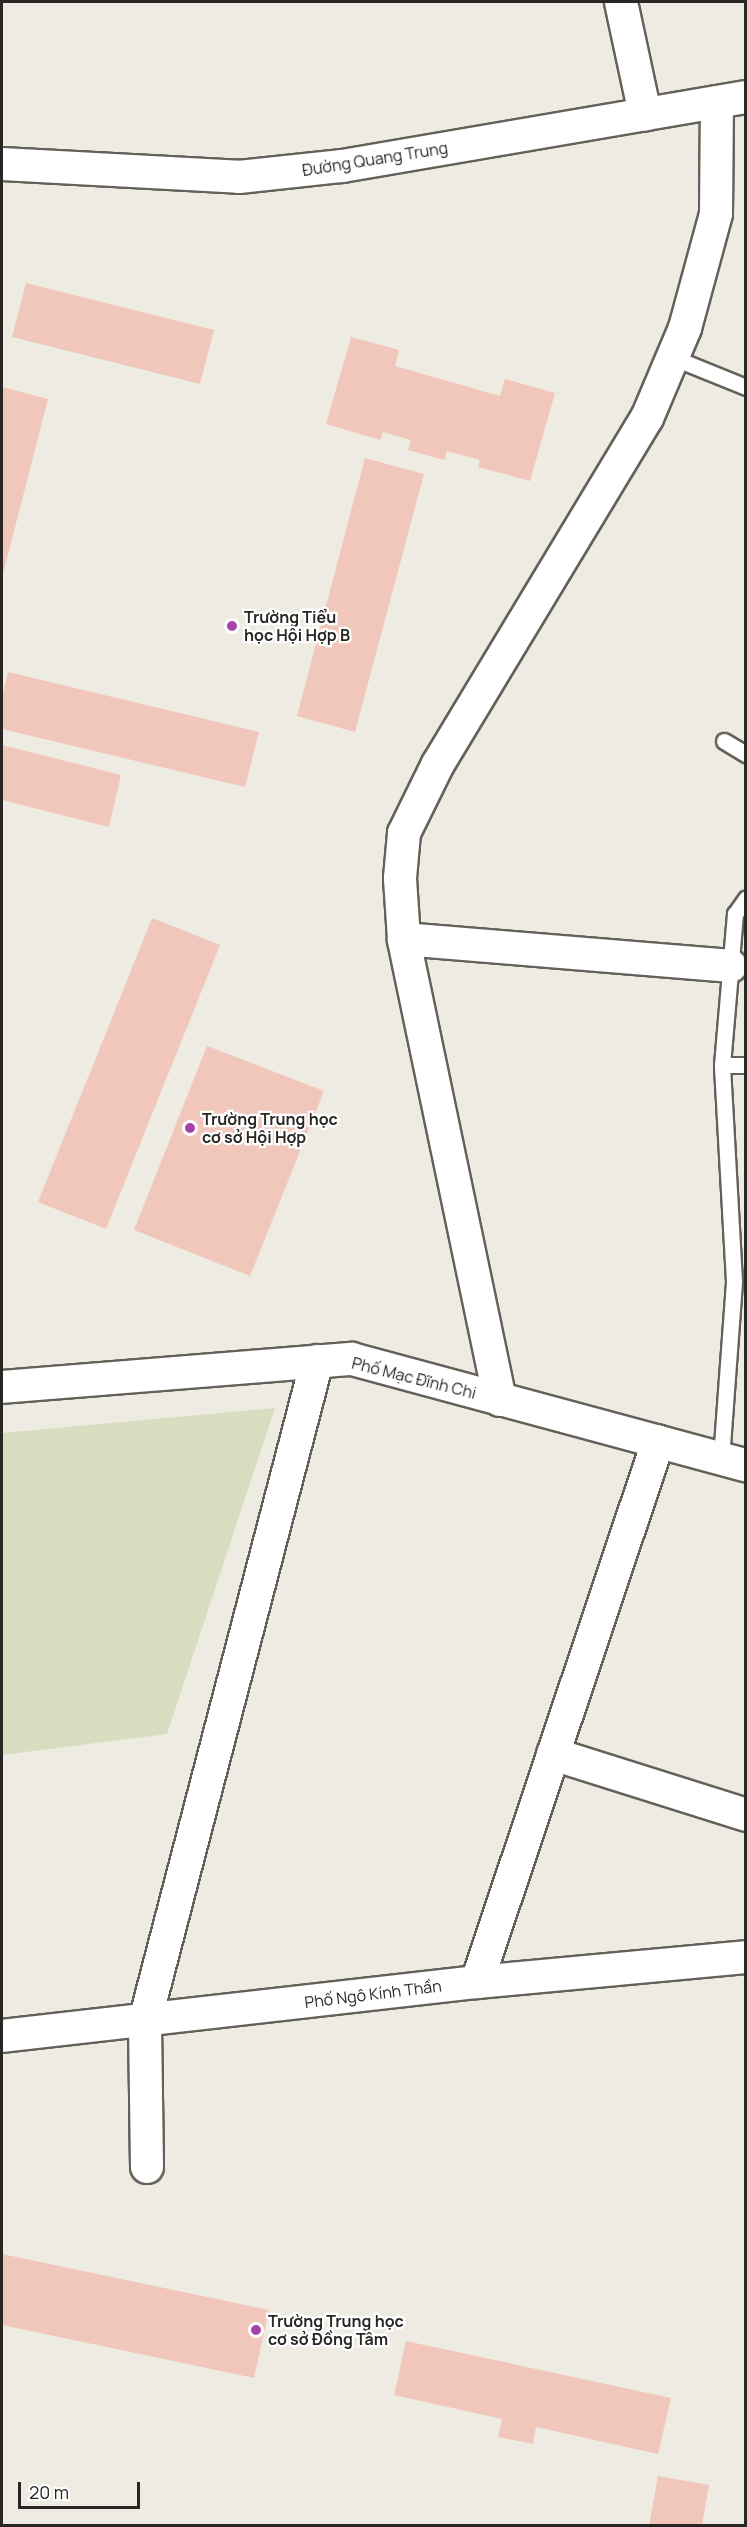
<!DOCTYPE html>
<html>
<head>
<meta charset="utf-8">
<style>
  body { margin:0 }
  #map { position:relative; width:747px; height:2527px; overflow:hidden; background:#eeece2; font-family:Manrope,sans-serif }
  div>[style] { position:absolute }
  .green>* { inset:0; background:#d6debf }
  .building>* { inset:0; background:#f0c7ba }
  .roads { filter:drop-shadow(2px 0 #636159) drop-shadow(-2px 0 #636159) drop-shadow(0 2px #636159) drop-shadow(0 -2px #636159) }
  .lane>* { height:15px; margin:-7.5px; padding:0 7.5px; transform-origin:7.5px; border-radius:7.5px; background:#fff }
  .street>* { height:32px; margin:-16px; padding:0 16px; transform-origin:16px; border-radius:16px; background:#fff }
  .dots>* { width:16px; height:16px; translate:-50% -50%; box-sizing:border-box; border:3px solid #fff; border-radius:50% }
  span { translate:-50% -50%; white-space:nowrap; text-align:center; line-height:1.15; -webkit-text-stroke:4.5px #fff; paint-order:stroke }
  .street-label { font-size:16px; color:#282724 }
  .poi-label { font-size:16px; color:#282724; font-weight:700 }
  .left { translate:0 -50%; text-align:left }
  .frame { position:absolute; inset:0; border:3px solid #282724; pointer-events:none }
  .scale { position:absolute; left:18px; top:2482px; width:122px; height:27px; box-sizing:border-box; border:3px solid #282724; border-top:0; padding-left:8px; font-size:18px; line-height:21px; white-space:nowrap; color:#282724; -webkit-text-stroke:4px #fff; paint-order:stroke }
</style>
</head>
<body>
<div id="map">
  <div class="green">
    <i style="clip-path:polygon(275px 1408px,167px 1734px,2px 1755px,2px 1433px)"></i>
  </div>
  <div class="building">
    <i style="clip-path:polygon(26px 283px,214px 330px,200px 384px,12px 337px)"></i>
    <i style="clip-path:polygon(351px 337px,399px 350px,395px 366px,500px 396px,505px 379px,555px 393px,530px 481px,478px 467px,480px 460px,447px 451px,444px 460px,408px 450px,411px 440px,383px 432px,380px 440px,326px 424px)"></i>
    <i style="clip-path:polygon(2px 387px,48px 399px,2px 578px)"></i>
    <i style="clip-path:polygon(365px 458px,424px 474px,355px 732px,297px 716px)"></i>
    <i style="clip-path:polygon(8px 672px,259px 732px,245px 787px,2px 729px,2px 697px)"></i>
    <i style="clip-path:polygon(2px 745px,121px 775px,109px 827px,2px 800px)"></i>
    <i style="clip-path:polygon(152px 918px,220px 945px,106px 1229px,38px 1202px)"></i>
    <i style="clip-path:polygon(207px 1046px,324px 1091px,250px 1276px,134px 1230px)"></i>
    <i style="clip-path:polygon(2px 2254px,269px 2310px,254px 2378px,2px 2325px)"></i>
    <i style="clip-path:polygon(406px 2341px,671px 2398px,658px 2454px,536px 2427px,533px 2444px,498px 2437px,502px 2419px,394px 2395px)"></i>
    <i style="clip-path:polygon(658px 2476px,709px 2485px,702px 2526px,649px 2526px)"></i>
  </div>
  <div class="roads">
    <div class="lane">
      <i style="left:672px;top:357px;width:80px;rotate:22.1deg"></i>
      <i style="left:724px;top:741px;width:26px;rotate:31deg"></i>
      <i style="left:722px;top:1065px;width:24px"></i>
      <i style="left:721px;top:1459px;width:178px;rotate:-85.8deg"></i>
      <i style="left:734px;top:1281px;width:216px;rotate:-93.2deg"></i>
      <i style="left:722px;top:1065px;width:152px;rotate:-85.1deg"></i>
      <i style="left:735px;top:914px;width:19px;rotate:-55deg"></i>
    </div>
    <div class="street">
      <i style="left:621px;top:2px;width:115px;rotate:77.9deg"></i>
      <i style="left:2px;top:164px;width:237px;rotate:3.1deg"></i>
      <i style="left:239px;top:177px;width:104px;rotate:-6.1deg"></i>
      <i style="left:342px;top:166px;width:410px;rotate:-9.7deg"></i>
      <i style="left:404px;top:939px;width:328px;rotate:4.7deg"></i>
      <i style="left:2px;top:1387px;width:351px;rotate:-4.6deg"></i>
      <i style="left:352px;top:1359px;width:408px;rotate:15.1deg"></i>
      <i style="left:500px;top:1400px;width:471px;rotate:-101.8deg"></i>
      <i style="left:404px;top:939px;width:61px;rotate:-93.8deg"></i>
      <i style="left:400px;top:878px;width:45px;rotate:-84.9deg"></i>
      <i style="left:404px;top:833px;width:77px;rotate:-63.8deg"></i>
      <i style="left:438px;top:764px;width:404px;rotate:-58.9deg"></i>
      <i style="left:647px;top:418px;width:98px;rotate:-67.1deg"></i>
      <i style="left:685px;top:328px;width:118px;rotate:-74.8deg"></i>
      <i style="left:716px;top:214px;width:112px;rotate:-89.5deg"></i>
      <i style="left:553px;top:1754px;width:202px;rotate:17.5deg"></i>
      <i style="left:477px;top:1982px;width:570px;rotate:-71.47deg"></i>
      <i style="left:2px;top:2036px;width:478px;rotate:-6.5deg"></i>
      <i style="left:477px;top:1982px;width:270px;rotate:-5.3deg"></i>
      <i style="left:147px;top:2167px;width:146px;rotate:-90.8deg"></i>
      <i style="left:145px;top:2021px;width:682px;rotate:-75.39deg"></i>
    </div>
  </div>
  <div class="dots">
    <i style="left:232px;top:626px;background:#a543aa"></i>
    <i style="left:190px;top:1128px;background:#a543aa"></i>
    <i style="left:256px;top:2330px;background:#a543aa"></i>
  </div>
  <div class="street-label">
    <span style="left:375px;top:159px;rotate:-9deg">Đường Quang Trung</span>
    <span style="left:414px;top:1378px;rotate:14deg">Phố Mạc Đĩnh Chi</span>
    <span style="left:373px;top:1994px;rotate:-7deg">Phố Ngô Kính Thần</span>
  </div>
  <div class="poi-label">
    <span class="left" style="left:244px;top:626px">Trường Tiểu<br>học Hội Hợp B</span>
    <span class="left" style="left:202px;top:1128px">Trường Trung học<br>cơ sở Hội Hợp</span>
    <span class="left" style="left:268px;top:2330px">Trường Trung học<br>cơ sở Đồng Tâm</span>
  </div>
  <div class="frame"></div>
  <div class="scale">20 m</div>
</div>
</body>
</html>
